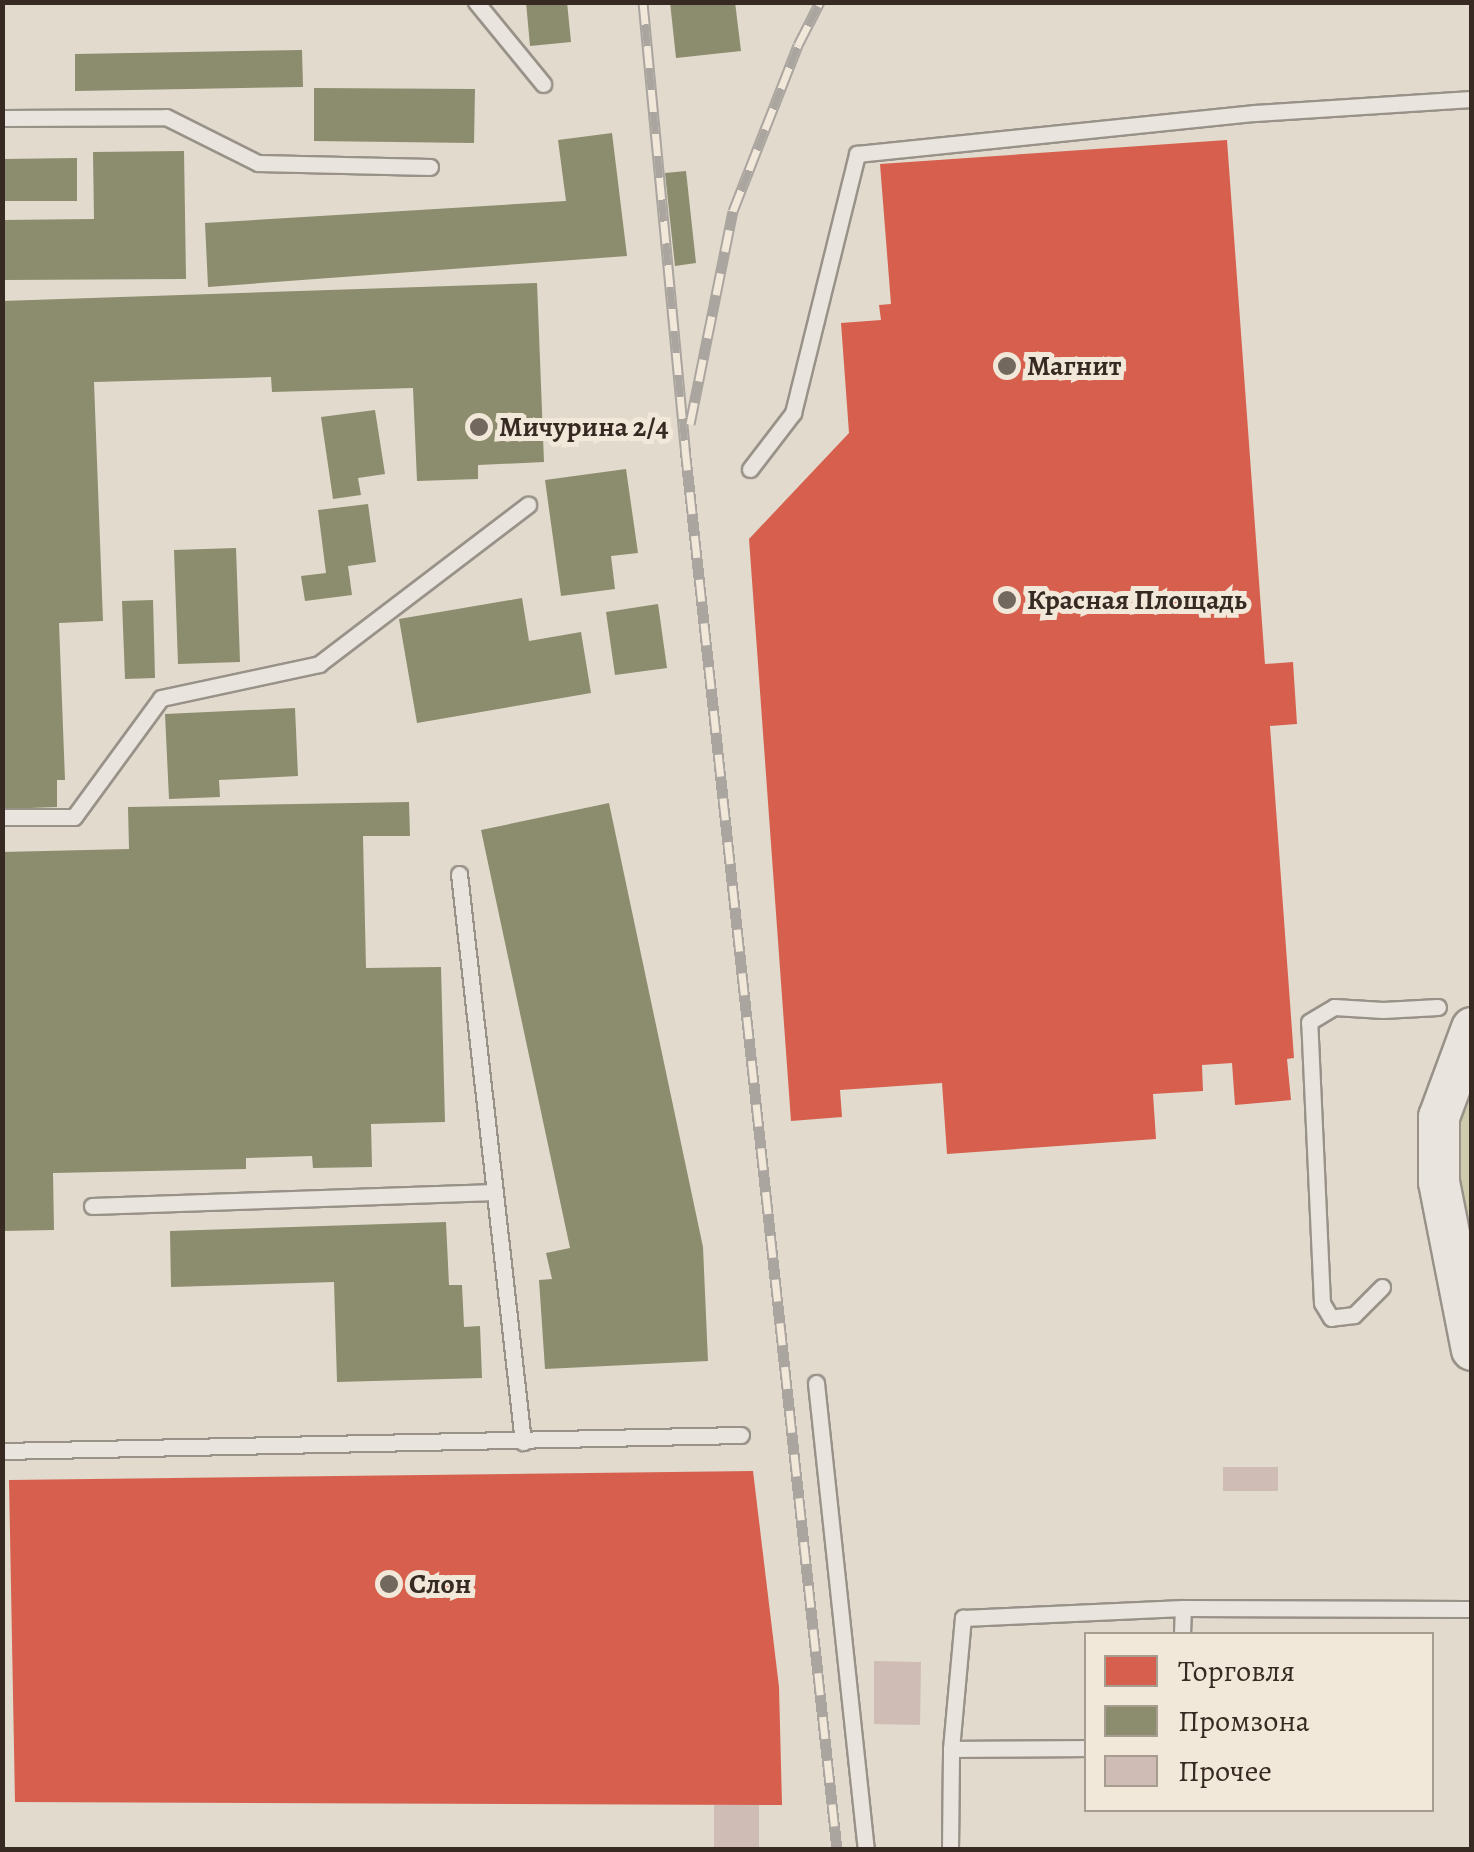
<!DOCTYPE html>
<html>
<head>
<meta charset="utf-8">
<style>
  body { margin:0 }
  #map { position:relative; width:1474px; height:1852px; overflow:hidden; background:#e2dacd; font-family:Alegreya,serif }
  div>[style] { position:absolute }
  .green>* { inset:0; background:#cdcbac }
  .shops>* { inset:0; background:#d6604d }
  .industry>* { inset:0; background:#8c8c6e }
  .building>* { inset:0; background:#cfbdb5 }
  .roads { filter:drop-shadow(2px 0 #989289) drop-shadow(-2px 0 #989289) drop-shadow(0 2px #989289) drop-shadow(0 -2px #989289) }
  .service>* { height:15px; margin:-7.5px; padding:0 7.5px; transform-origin:7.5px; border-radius:7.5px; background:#e9e4de }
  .tertiary>* { height:40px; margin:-20px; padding:0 20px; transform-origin:20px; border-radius:20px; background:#e9e4de }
  .rail>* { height:11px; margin-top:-5.5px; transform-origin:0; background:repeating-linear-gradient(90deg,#f2e8d9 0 22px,#aaa59f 0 44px); box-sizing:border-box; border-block:2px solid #aaa59f }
  .dots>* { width:28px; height:28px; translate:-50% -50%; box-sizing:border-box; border:5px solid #f2e8d9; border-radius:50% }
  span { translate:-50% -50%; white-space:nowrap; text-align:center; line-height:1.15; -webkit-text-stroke:10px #f2e8d9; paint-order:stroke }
  .poi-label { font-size:28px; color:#372a22; font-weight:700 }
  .left { translate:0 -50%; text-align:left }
  .frame { position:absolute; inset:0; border:5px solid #372a22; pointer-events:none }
  .legend { position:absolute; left:1084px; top:1632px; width:350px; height:180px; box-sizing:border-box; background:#f2e8d9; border:2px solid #a79c90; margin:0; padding:12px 18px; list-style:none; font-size:30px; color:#372a22 }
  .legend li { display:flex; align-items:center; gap:20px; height:50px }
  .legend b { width:50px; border:2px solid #a79c90 }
</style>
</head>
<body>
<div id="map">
  <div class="green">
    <i style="clip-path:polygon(1471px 1028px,1471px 1350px,1439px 1182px)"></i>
  </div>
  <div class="shops">
    <i style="clip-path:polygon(1227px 140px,1265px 664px,1293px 662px,1297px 724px,1270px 726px,1294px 1058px,1287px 1059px,1291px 1100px,1235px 1105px,1232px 1063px,1202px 1065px,1203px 1091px,1153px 1094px,1156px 1139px,947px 1154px,942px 1083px,840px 1090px,842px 1117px,791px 1121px,749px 539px,849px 433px,841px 323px,881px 320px,879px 305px,891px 304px,880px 164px)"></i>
    <i style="clip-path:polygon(753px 1471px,779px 1687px,782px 1805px,15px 1802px,9px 1480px)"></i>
  </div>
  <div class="industry">
    <i style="clip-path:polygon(526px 2px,567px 2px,571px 42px,530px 46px)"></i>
    <i style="clip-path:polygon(670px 2px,735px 2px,741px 51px,676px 58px)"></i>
    <i style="clip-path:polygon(302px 50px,303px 87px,75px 91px,75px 54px)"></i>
    <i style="clip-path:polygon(314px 88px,475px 89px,474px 143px,314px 141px)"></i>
    <i style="clip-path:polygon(612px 133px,627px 256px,208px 287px,205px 223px,566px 201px,558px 140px)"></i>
    <i style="clip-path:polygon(184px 151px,186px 279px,2px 280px,2px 220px,94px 219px,93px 152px)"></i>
    <i style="clip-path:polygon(77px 158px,77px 201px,5px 201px,4px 159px)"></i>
    <i style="clip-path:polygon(686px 171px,696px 263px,675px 266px,665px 173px)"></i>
    <i style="clip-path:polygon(537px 283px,544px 462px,478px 465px,478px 479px,417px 481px,413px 388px,272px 392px,271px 377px,94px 382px,103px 621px,59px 623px,65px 780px,57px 780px,57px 807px,2px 809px,2px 301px)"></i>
    <i style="clip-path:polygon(375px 410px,385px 474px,358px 478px,361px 495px,333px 499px,321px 417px)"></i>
    <i style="clip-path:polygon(626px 469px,638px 553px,611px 556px,615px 589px,561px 596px,545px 480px)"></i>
    <i style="clip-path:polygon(368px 504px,376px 562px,348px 566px,352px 595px,305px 601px,301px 576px,326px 573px,318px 510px)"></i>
    <i style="clip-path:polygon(236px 548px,240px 662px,178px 664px,174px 550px)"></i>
    <i style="clip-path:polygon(522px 598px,529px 641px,581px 632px,591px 693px,417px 723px,399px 619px)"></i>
    <i style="clip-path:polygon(153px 600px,155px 678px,125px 679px,122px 601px)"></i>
    <i style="clip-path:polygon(658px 604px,667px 668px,615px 675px,606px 612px)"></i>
    <i style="clip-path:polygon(295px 708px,298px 776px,219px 780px,220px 797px,169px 799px,165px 714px)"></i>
    <i style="clip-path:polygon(409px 802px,410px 836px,363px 836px,366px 968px,441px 967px,445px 1122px,371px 1124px,372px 1167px,313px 1168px,312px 1156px,246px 1158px,246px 1169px,53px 1173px,54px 1230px,2px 1231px,2px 852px,129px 849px,128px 807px)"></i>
    <i style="clip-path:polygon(609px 803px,703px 1247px,708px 1361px,545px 1369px,539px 1280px,552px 1279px,546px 1253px,570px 1248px,481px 830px)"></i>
    <i style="clip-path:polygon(446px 1222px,449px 1285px,462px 1285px,464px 1327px,480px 1326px,482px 1378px,337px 1382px,334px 1282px,171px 1287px,170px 1231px)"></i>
  </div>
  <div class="building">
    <i style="clip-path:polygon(1223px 1467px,1278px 1467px,1278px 1491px,1223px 1491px)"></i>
    <i style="clip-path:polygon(874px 1661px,921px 1662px,920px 1725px,874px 1724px)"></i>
    <i style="clip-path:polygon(714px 1805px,759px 1805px,759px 1850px,714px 1850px)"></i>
  </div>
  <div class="roads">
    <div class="service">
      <i style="left:476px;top:2px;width:106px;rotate:50.7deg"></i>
      <i style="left:2px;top:118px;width:164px;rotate:-0.3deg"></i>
      <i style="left:166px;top:117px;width:103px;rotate:26.6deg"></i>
      <i style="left:258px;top:163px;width:172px;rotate:1.3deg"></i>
      <i style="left:750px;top:469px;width:71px;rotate:-52.5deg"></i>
      <i style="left:793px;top:413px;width:267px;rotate:-76.1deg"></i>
      <i style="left:857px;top:154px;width:400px;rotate:-5.9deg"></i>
      <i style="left:1255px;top:113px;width:217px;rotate:-3.7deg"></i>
      <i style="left:2px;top:817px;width:72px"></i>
      <i style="left:74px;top:817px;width:147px;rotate:-53.8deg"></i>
      <i style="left:161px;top:698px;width:162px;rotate:-12.1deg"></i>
      <i style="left:319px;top:664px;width:263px;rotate:-37.3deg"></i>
      <i style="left:459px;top:874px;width:572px;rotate:83.57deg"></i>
      <i style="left:92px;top:1206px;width:403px;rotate:-2deg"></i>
      <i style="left:1382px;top:1287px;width:40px;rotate:135deg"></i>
      <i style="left:1354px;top:1315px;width:23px;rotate:173deg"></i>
      <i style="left:1331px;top:1318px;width:17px;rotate:-121deg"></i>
      <i style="left:1322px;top:1303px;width:281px;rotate:-92.6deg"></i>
      <i style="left:1309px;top:1022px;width:29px;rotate:-31deg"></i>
      <i style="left:1334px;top:1007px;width:49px;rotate:3.5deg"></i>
      <i style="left:1383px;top:1010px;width:55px;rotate:-3.1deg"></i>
      <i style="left:816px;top:1383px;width:470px;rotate:83.9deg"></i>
      <i style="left:2px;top:1451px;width:739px;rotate:-1.24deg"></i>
      <i style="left:1182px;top:1634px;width:26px;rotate:-88deg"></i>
      <i style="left:951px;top:1749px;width:132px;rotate:-84.8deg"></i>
      <i style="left:963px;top:1618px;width:220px;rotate:-2.6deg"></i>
      <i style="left:1183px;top:1608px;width:289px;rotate:0.2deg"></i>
      <i style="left:950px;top:1850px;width:101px;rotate:-89.4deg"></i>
      <i style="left:951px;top:1749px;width:135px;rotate:-0.4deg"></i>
    </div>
    <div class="tertiary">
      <i style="left:1472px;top:1028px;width:95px;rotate:110.3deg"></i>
      <i style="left:1439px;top:1117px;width:65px;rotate:90deg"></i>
      <i style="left:1439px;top:1182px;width:171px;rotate:78.9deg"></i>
    </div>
  </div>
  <div class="rail">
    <i style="left:643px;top:2px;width:448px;rotate:84.6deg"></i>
    <i style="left:685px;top:448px;width:1410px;rotate:83.81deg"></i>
    <i style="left:690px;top:424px;width:217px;rotate:-78.6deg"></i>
    <i style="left:733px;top:211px;width:178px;rotate:-68.6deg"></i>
    <i style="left:798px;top:45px;width:48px;rotate:-62.9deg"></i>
  </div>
  <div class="dots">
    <i style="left:1007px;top:366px;background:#73685e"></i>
    <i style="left:479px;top:427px;background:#73685e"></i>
    <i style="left:1007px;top:600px;background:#73685e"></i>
    <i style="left:389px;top:1584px;background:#73685e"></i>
  </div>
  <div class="poi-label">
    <span class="left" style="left:1027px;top:366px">Магнит</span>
    <span class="left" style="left:499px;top:427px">Мичурина 2/4</span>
    <span class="left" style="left:1027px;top:600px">Красная Площадь</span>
    <span class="left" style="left:409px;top:1584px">Слон</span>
  </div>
  <div class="frame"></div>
  <ul class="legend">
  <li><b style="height:28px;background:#d6604d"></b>Торговля</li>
  <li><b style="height:28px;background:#8c8c6e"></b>Промзона</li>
  <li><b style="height:28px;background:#cfbdb5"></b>Прочее</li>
  </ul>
</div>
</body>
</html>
